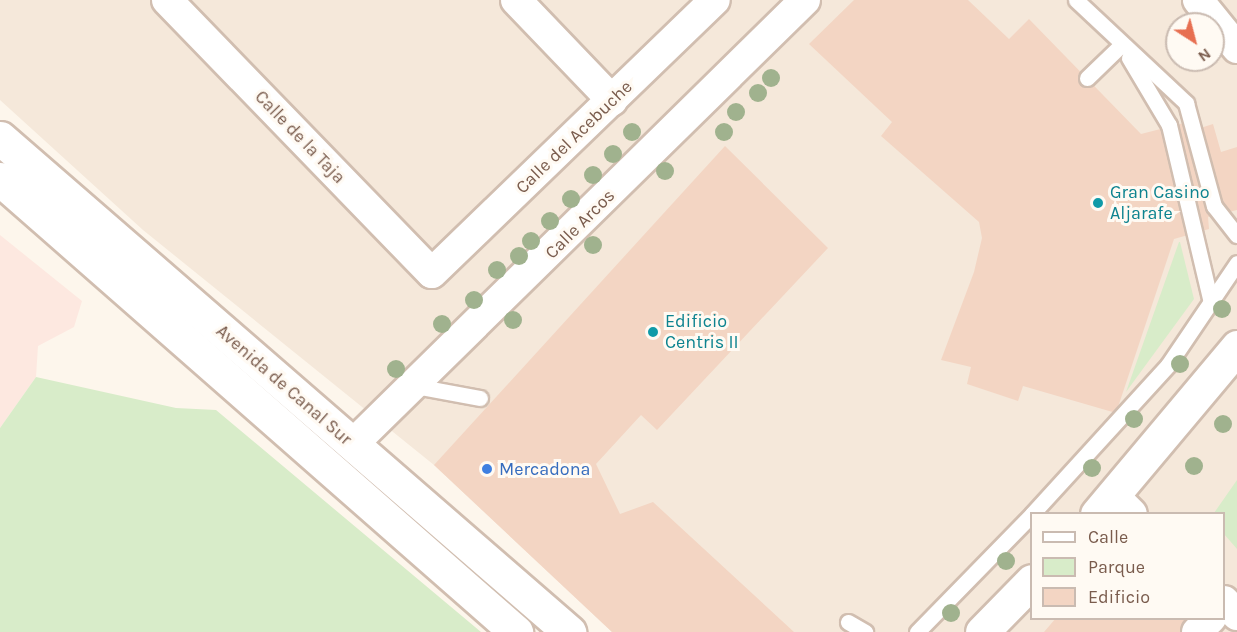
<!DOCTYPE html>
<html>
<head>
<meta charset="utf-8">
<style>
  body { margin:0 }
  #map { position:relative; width:1237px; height:632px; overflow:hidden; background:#fdf6ec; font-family:Karla,sans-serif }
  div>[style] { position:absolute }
  .residential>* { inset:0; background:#f5e8da }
  .commercial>* { inset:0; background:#fde8e0 }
  .green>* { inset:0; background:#d8ecc9 }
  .building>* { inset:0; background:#f3d5c3 }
  .roads { filter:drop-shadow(2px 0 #d1beb0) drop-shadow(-2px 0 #d1beb0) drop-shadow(0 2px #d1beb0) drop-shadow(0 -2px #d1beb0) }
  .service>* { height:15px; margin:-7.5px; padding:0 7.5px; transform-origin:7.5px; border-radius:7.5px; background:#fff }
  .minor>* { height:30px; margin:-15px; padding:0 15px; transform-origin:15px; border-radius:15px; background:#fff }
  .tertiary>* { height:33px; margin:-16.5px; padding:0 16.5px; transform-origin:16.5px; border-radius:16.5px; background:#fff }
  .secondary>* { height:33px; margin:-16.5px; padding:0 16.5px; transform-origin:16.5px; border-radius:16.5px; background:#fff }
  .trees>* { width:18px; height:18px; margin:-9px; border-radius:50%; background:#a0b28e }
  .dots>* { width:16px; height:16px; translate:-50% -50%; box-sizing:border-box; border:3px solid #fffaf3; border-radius:50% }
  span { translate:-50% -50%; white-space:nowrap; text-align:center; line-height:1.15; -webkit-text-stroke:6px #fffaf3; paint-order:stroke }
  .street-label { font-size:18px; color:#7a5c4d }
  .culture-label { font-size:18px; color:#0d838f }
  .left { translate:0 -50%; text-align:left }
  .shop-label { font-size:18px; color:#366cbe }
  .legend { position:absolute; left:1030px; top:512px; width:195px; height:108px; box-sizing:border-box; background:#fffaf3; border:2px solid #cabbb1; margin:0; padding:8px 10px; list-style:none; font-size:18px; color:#7a5c4d }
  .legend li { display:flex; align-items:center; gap:12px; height:30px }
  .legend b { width:30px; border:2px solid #cabbb1 }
  .north { position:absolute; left:1165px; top:12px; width:60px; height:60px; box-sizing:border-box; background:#fffaf3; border:2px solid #cabbb1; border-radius:50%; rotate:144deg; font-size:16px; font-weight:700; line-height:24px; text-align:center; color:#7a5c4d }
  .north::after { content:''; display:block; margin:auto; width:21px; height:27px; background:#e76f51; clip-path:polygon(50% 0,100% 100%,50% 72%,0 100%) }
</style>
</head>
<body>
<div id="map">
  <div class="residential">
    <i style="clip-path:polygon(evenodd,0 0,1237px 0,1237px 632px,612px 632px,434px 465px,143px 230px,0 100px,0 0,1177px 24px,1213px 24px,1213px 60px,1177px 60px,1177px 24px,0 0,1032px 514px,1224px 514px,1224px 618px,1032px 618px,1032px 514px)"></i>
  </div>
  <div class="commercial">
    <i style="clip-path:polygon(0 235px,82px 301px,74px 327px,38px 346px,36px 377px,0 428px)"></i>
  </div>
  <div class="green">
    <i style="clip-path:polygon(1180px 242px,1194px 299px,1126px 392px,1179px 242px)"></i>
    <i style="clip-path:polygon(36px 377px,176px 408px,216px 410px,481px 632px,0 632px,0 428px)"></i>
    <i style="clip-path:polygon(1237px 480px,1237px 549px,1224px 534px,1224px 514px,1214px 513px)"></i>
  </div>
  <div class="building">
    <i style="clip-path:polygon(854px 0,968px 0,1009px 39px,1029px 19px,1141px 134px,1184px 123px,1188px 132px,1213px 124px,1221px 152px,1237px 147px,1237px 210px,1208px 217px,1209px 229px,1174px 239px,1116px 413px,1023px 386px,1018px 401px,967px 384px,971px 367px,941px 360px,974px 272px,982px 238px,979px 222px,881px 136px,892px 122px,809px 44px)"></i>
    <i style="clip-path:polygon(725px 146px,828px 248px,657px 430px,641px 415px,596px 464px,620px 514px,653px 502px,794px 632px,612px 632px,434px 465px)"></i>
    <i style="clip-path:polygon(1056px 618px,1192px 618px,1193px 620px,1181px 632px,1044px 632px)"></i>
  </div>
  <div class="roads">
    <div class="service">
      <i style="left:1076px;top:0;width:151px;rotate:43.1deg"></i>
      <i style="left:1186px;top:103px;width:107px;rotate:74.8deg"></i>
      <i style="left:1214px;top:206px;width:37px;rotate:52deg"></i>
      <i style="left:1129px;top:58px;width:78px;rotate:59.2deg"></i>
      <i style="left:1169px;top:125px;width:182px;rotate:76.7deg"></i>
      <i style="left:1087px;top:78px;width:47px;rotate:-44.1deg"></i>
      <i style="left:415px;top:386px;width:66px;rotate:10.5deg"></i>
      <i style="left:1032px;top:514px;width:202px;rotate:-47.6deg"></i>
      <i style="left:1168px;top:365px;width:123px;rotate:-55.9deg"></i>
      <i style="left:848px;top:622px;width:20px;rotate:30deg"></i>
      <i style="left:917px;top:632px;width:165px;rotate:-45.7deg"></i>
    </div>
    <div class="minor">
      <i style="left:167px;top:0;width:380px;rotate:45.9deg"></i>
      <i style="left:432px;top:273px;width:393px;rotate:-44deg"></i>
      <i style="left:516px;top:0;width:139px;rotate:46.2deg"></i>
      <i style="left:1198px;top:0;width:62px;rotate:50.9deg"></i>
      <i style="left:352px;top:445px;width:635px;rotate:-44.49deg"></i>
      <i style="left:1114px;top:496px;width:25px;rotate:45deg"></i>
      <i style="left:1224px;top:601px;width:19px;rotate:47deg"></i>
      <i style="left:1197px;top:632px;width:20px;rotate:-45deg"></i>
    </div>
    <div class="tertiary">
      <i style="left:1097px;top:514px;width:218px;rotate:-50deg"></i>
      <i style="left:982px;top:632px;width:71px;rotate:-45.6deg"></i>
    </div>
    <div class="secondary">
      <i style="left:0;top:138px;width:754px;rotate:40.96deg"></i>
      <i style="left:0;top:179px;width:687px;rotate:41.28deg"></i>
    </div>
  </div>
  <div class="trees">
    <i style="left:771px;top:78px"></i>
    <i style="left:758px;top:93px"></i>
    <i style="left:736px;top:112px"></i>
    <i style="left:632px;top:132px"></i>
    <i style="left:724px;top:132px"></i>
    <i style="left:613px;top:154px"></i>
    <i style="left:665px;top:171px"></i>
    <i style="left:593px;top:175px"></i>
    <i style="left:571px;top:199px"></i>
    <i style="left:550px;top:221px"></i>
    <i style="left:531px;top:241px"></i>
    <i style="left:593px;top:245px"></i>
    <i style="left:519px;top:256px"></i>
    <i style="left:497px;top:270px"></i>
    <i style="left:474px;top:300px"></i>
    <i style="left:1222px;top:309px"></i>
    <i style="left:513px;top:320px"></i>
    <i style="left:442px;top:324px"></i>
    <i style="left:1180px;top:364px"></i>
    <i style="left:396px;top:369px"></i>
    <i style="left:1134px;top:419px"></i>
    <i style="left:1223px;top:424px"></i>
    <i style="left:1194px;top:466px"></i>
    <i style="left:1092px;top:468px"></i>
    <i style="left:1006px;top:561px"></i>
    <i style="left:951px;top:613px"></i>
  </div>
  <div class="dots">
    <i style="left:1098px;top:203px;background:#0f9aa8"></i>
    <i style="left:653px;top:332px;background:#0f9aa8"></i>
    <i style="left:487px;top:469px;background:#3f7fe0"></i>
  </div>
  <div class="street-label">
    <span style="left:300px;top:137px;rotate:46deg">Calle de la Taja</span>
    <span style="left:574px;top:137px;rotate:-44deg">Calle del Acebuche</span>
    <span style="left:580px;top:224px;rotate:-45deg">Calle Arcos</span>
    <span style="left:284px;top:385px;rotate:41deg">Avenida de Canal Sur</span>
  </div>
  <div class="culture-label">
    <span class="left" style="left:1110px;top:203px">Gran Casino<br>Aljarafe</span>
    <span class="left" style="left:665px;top:332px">Edificio<br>Centris II</span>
  </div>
  <div class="shop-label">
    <span class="left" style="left:499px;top:469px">Mercadona</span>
  </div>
  <ul class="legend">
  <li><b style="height:8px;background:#fff"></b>Calle</li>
  <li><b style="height:16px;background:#d8ecc9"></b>Parque</li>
  <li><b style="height:16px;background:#f3d5c3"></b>Edificio</li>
  </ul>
  <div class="north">N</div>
</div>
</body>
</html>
